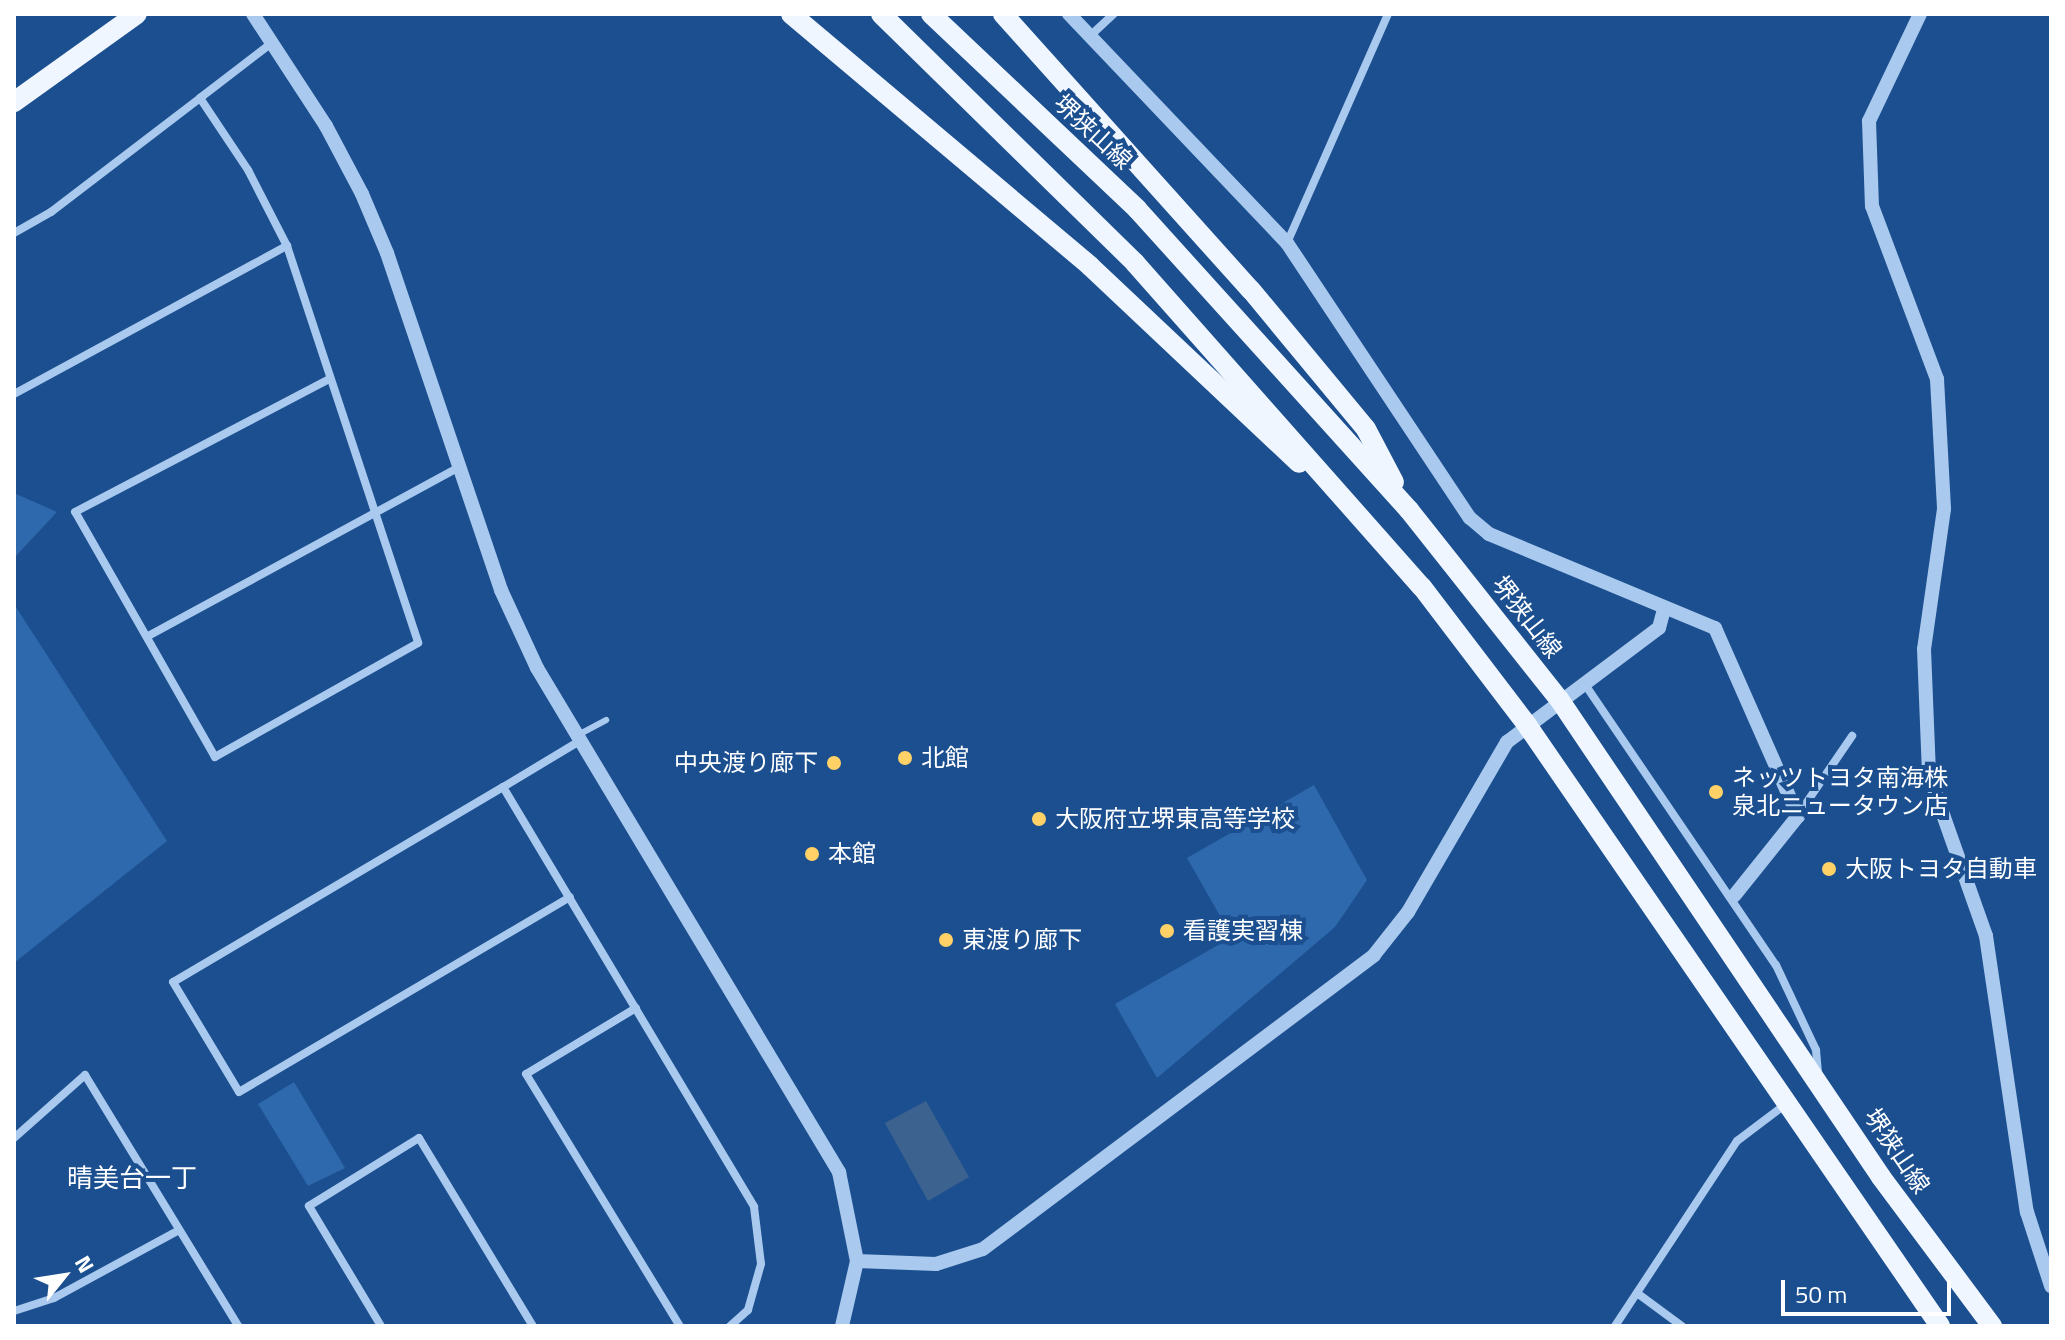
<!DOCTYPE html>
<html>
<head>
<meta charset="utf-8">
<style>
  body { margin:0 }
  #map { position:relative; width:2065px; height:1340px; overflow:hidden; background:#1b4f8f; font-family:"Titillium Web","Noto Sans JP",sans-serif }
  div>[style] { position:absolute }
  .green>* { inset:0; background:#2e69ad }
  .water>* { inset:0; background:#3c6290 }
  .service>* { height:6px; margin:-3px; padding:0 3px; transform-origin:3px; border-radius:3px; background:#a9c9ee }
  .minor>* { height:8px; margin:-4px; padding:0 4px; transform-origin:4px; border-radius:4px; background:#a9c9ee }
  .tertiary>* { height:14px; margin:-7px; padding:0 7px; transform-origin:7px; border-radius:7px; background:#a9c9ee }
  .primary>* { height:20px; margin:-10px; padding:0 10px; transform-origin:10px; border-radius:10px; background:#f0f6ff }
  .dots>* { width:22px; height:22px; translate:-50% -50%; box-sizing:border-box; border:4px solid #1b4f8f; border-radius:50% }
  span { translate:-50% -50%; white-space:nowrap; text-align:center; line-height:1.15; -webkit-text-stroke:8px #1b4f8f; paint-order:stroke }
  .street-label { font-size:24px; color:#fff }
  .poi-label { font-size:24px; color:#fff }
  .left { translate:0 -50%; text-align:left }
  .right { translate:-100% -50%; text-align:right }
  .neighbourhood-label { font-size:26px; color:#fff }
  .frame { position:absolute; inset:0; border:16px solid #fff; pointer-events:none }
  .north { position:absolute; left:24px; top:1236px; width:80px; height:80px; -webkit-text-stroke:6px #1b4f8f; paint-order:stroke; rotate:60deg; font-size:22px; font-weight:700; line-height:32px; text-align:center; color:#fff }
  .north::after { content:''; display:block; margin:auto; width:28px; height:36px; background:#fff; clip-path:polygon(50% 0,100% 100%,50% 72%,0 100%) }
  .scale { position:absolute; left:1781px; top:1280px; width:170px; height:36px; box-sizing:border-box; border:4px solid #fff; border-top:0; padding-left:10px; font-size:24px; line-height:28px; white-space:nowrap; color:#fff; -webkit-text-stroke:6px #1b4f8f; paint-order:stroke }
</style>
</head>
<body>
<div id="map">
  <div class="green">
    <i style="clip-path:polygon(14px 493px,57px 512px,14px 558px)"></i>
    <i style="clip-path:polygon(14px 604px,167px 841px,14px 963px)"></i>
    <i style="clip-path:polygon(1314px 785px,1367px 880px,1335px 927px,1157px 1078px,1115px 1004px,1232px 937px,1187px 858px)"></i>
    <i style="clip-path:polygon(294px 1082px,345px 1168px,308px 1186px,258px 1104px)"></i>
  </div>
  <div class="water">
    <i style="clip-path:polygon(926px 1101px,969px 1177px,928px 1201px,885px 1123px)"></i>
  </div>
  <div class="service">
    <i style="left:578px;top:735px;width:32px;rotate:-28deg"></i>
  </div>
  <div class="minor">
    <i style="left:1090px;top:36px;width:33px;rotate:-43deg"></i>
    <i style="left:273px;top:42px;width:92px;rotate:142.5deg"></i>
    <i style="left:200px;top:98px;width:87px;rotate:56.3deg"></i>
    <i style="left:248px;top:170px;width:85px;rotate:62.8deg"></i>
    <i style="left:287px;top:246px;width:418px;rotate:71.7deg"></i>
    <i style="left:418px;top:643px;width:233px;rotate:150.7deg"></i>
    <i style="left:215px;top:757px;width:282px;rotate:-119.7deg"></i>
    <i style="left:75px;top:512px;width:287px;rotate:-27.6deg"></i>
    <i style="left:14px;top:233px;width:43px;rotate:-29.6deg"></i>
    <i style="left:51px;top:212px;width:188px;rotate:-37.4deg"></i>
    <i style="left:1287px;top:243px;width:250px;rotate:-66.2deg"></i>
    <i style="left:14px;top:394px;width:311px;rotate:-28.5deg"></i>
    <i style="left:150px;top:635px;width:352px;rotate:-28.5deg"></i>
    <i style="left:1584px;top:683px;width:341px;rotate:55.8deg"></i>
    <i style="left:1776px;top:965px;width:94px;rotate:64.8deg"></i>
    <i style="left:1816px;top:1050px;width:23px;rotate:85deg"></i>
    <i style="left:578px;top:742px;width:87px;rotate:149deg"></i>
    <i style="left:503px;top:787px;width:489px;rotate:59.1deg"></i>
    <i style="left:754px;top:1207px;width:57px;rotate:83deg"></i>
    <i style="left:761px;top:1264px;width:48px;rotate:105.8deg"></i>
    <i style="left:748px;top:1310px;width:24px;rotate:138deg"></i>
    <i style="left:503px;top:787px;width:383px;rotate:149.4deg"></i>
    <i style="left:173px;top:982px;width:128px;rotate:59deg"></i>
    <i style="left:239px;top:1092px;width:384px;rotate:-30.5deg"></i>
    <i style="left:1798px;top:815px;width:96px;rotate:-55.6deg"></i>
    <i style="left:636px;top:1008px;width:128px;rotate:149deg"></i>
    <i style="left:526px;top:1074px;width:295px;rotate:58.6deg"></i>
    <i style="left:14px;top:1138px;width:95px;rotate:-41.6deg"></i>
    <i style="left:85px;top:1075px;width:294px;rotate:58.6deg"></i>
    <i style="left:1637px;top:1293px;width:56px;rotate:36.3deg"></i>
    <i style="left:14px;top:1311px;width:42px;rotate:-18deg"></i>
    <i style="left:54px;top:1298px;width:142px;rotate:-28.5deg"></i>
    <i style="left:381px;top:1326px;width:140px;rotate:-121deg"></i>
    <i style="left:309px;top:1206px;width:129px;rotate:-31.7deg"></i>
    <i style="left:419px;top:1138px;width:220px;rotate:58.8deg"></i>
    <i style="left:1615px;top:1326px;width:222px;rotate:-56.6deg"></i>
    <i style="left:1737px;top:1141px;width:61px;rotate:-37.1deg"></i>
  </div>
  <div class="tertiary">
    <i style="left:253px;top:14px;width:134px;rotate:56.9deg"></i>
    <i style="left:326px;top:126px;width:77px;rotate:62.1deg"></i>
    <i style="left:362px;top:194px;width:64px;rotate:67deg"></i>
    <i style="left:387px;top:253px;width:356px;rotate:71.3deg"></i>
    <i style="left:501px;top:590px;width:86px;rotate:65.2deg"></i>
    <i style="left:537px;top:668px;width:588px;rotate:59.07deg"></i>
    <i style="left:839px;top:1172px;width:91px;rotate:78.6deg"></i>
    <i style="left:857px;top:1261px;width:67px;rotate:103deg"></i>
    <i style="left:1069px;top:14px;width:316px;rotate:46.4deg"></i>
    <i style="left:1287px;top:243px;width:330px;rotate:56.4deg"></i>
    <i style="left:1470px;top:518px;width:25px;rotate:40deg"></i>
    <i style="left:1489px;top:534px;width:245px;rotate:22.6deg"></i>
    <i style="left:1715px;top:628px;width:206px;rotate:66.2deg"></i>
    <i style="left:1798px;top:816px;width:102px;rotate:128.7deg"></i>
    <i style="left:1920px;top:14px;width:119px;rotate:115.5deg"></i>
    <i style="left:1869px;top:121px;width:85px;rotate:88deg"></i>
    <i style="left:1872px;top:206px;width:185px;rotate:69.4deg"></i>
    <i style="left:1937px;top:379px;width:130px;rotate:86.9deg"></i>
    <i style="left:1944px;top:509px;width:141px;rotate:98.1deg"></i>
    <i style="left:1924px;top:649px;width:126px;rotate:87.7deg"></i>
    <i style="left:1929px;top:775px;width:171px;rotate:70.5deg"></i>
    <i style="left:1986px;top:936px;width:279px;rotate:81.6deg"></i>
    <i style="left:2027px;top:1212px;width:78px;rotate:72deg"></i>
    <i style="left:857px;top:1261px;width:79px;rotate:2.2deg"></i>
    <i style="left:936px;top:1264px;width:49px;rotate:-17.7deg"></i>
    <i style="left:983px;top:1249px;width:489px;rotate:-36.9deg"></i>
    <i style="left:1374px;top:955px;width:55px;rotate:-51.7deg"></i>
    <i style="left:1408px;top:912px;width:197px;rotate:-59.8deg"></i>
    <i style="left:1507px;top:742px;width:190px;rotate:-36.9deg"></i>
    <i style="left:1659px;top:628px;width:20px;rotate:-75deg"></i>
  </div>
  <div class="primary">
    <i style="left:791px;top:14px;width:391px;rotate:40.1deg"></i>
    <i style="left:1090px;top:266px;width:287px;rotate:43.3deg"></i>
    <i style="left:881px;top:14px;width:356px;rotate:44.4deg"></i>
    <i style="left:1135px;top:263px;width:433px;rotate:48.5deg"></i>
    <i style="left:1422px;top:587px;width:173px;rotate:52.7deg"></i>
    <i style="left:1527px;top:725px;width:729px;rotate:55.5deg"></i>
    <i style="left:931px;top:14px;width:284px;rotate:43.4deg"></i>
    <i style="left:1137px;top:209px;width:406px;rotate:47.9deg"></i>
    <i style="left:1409px;top:510px;width:241px;rotate:51.6deg"></i>
    <i style="left:1559px;top:699px;width:576px;rotate:56.03deg"></i>
    <i style="left:1881px;top:1177px;width:186px;rotate:53.3deg"></i>
    <i style="left:1003px;top:14px;width:371px;rotate:48.1deg"></i>
    <i style="left:1251px;top:290px;width:180px;rotate:50.4deg"></i>
    <i style="left:1366px;top:429px;width:60px;rotate:62.2deg"></i>
    <i style="left:14px;top:102px;width:151px;rotate:-35.6deg"></i>
  </div>
  <div class="dots">
    <i style="left:905px;top:758px;background:#ffd166"></i>
    <i style="left:834px;top:763px;background:#ffd166"></i>
    <i style="left:1716px;top:792px;background:#ffd166"></i>
    <i style="left:1039px;top:819px;background:#ffd166"></i>
    <i style="left:812px;top:854px;background:#ffd166"></i>
    <i style="left:1829px;top:869px;background:#ffd166"></i>
    <i style="left:1167px;top:931px;background:#ffd166"></i>
    <i style="left:946px;top:940px;background:#ffd166"></i>
  </div>
  <div class="street-label">
    <span style="left:1093px;top:132px;rotate:43deg">堺狭山線</span>
    <span style="left:1527px;top:617px;rotate:52deg">堺狭山線</span>
    <span style="left:1897px;top:1151px;rotate:56deg">堺狭山線</span>
  </div>
  <div class="poi-label">
    <span class="left" style="left:921px;top:758px">北館</span>
    <span class="right" style="left:818px;top:763px">中央渡り廊下</span>
    <span class="left" style="left:1732px;top:792px">ネッツトヨタ南海株<br>泉北ニュータウン店</span>
    <span class="left" style="left:1055px;top:819px">大阪府立堺東高等学校</span>
    <span class="left" style="left:828px;top:854px">本館</span>
    <span class="left" style="left:1845px;top:869px">大阪トヨタ自動車</span>
    <span class="left" style="left:1183px;top:931px">看護実習棟</span>
    <span class="left" style="left:962px;top:940px">東渡り廊下</span>
  </div>
  <div class="neighbourhood-label">
    <span style="left:132px;top:1178px">晴美台一丁</span>
  </div>
  <div class="frame"></div>
  <div class="north">N</div>
  <div class="scale">50 m</div>
</div>
</body>
</html>
